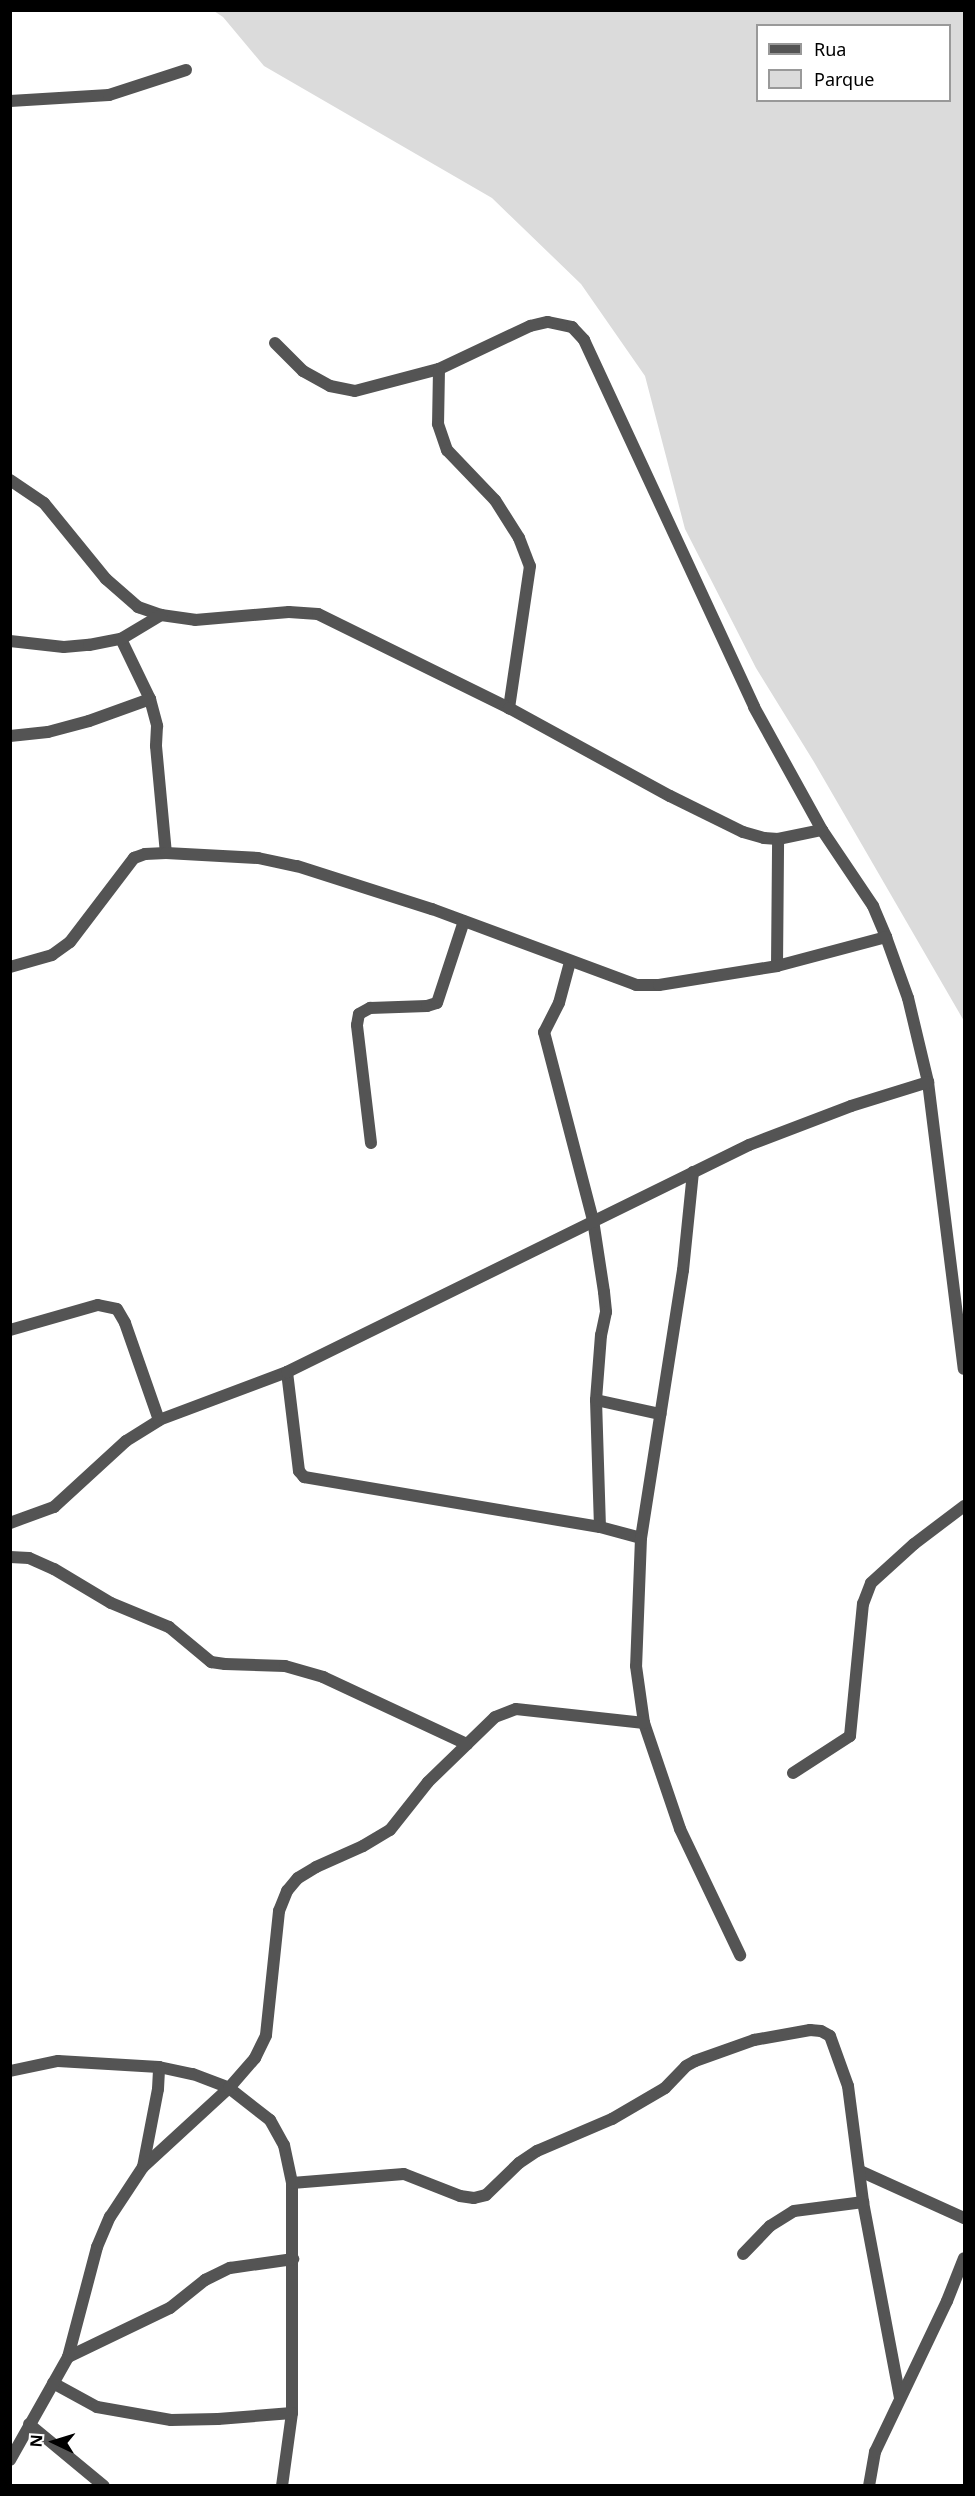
<!DOCTYPE html>
<html>
<head>
<meta charset="utf-8">
<style>
  body { margin:0 }
  #map { position:relative; width:975px; height:2496px; overflow:hidden; background:#fff; font-family:"Noto Sans",sans-serif }
  div>[style] { position:absolute }
  .green>* { inset:0; background:#dbdbdb }
  .street>* { height:12px; margin:-6px; padding:0 6px; transform-origin:6px; border-radius:6px; background:#545454 }
  span { translate:-50% -50%; white-space:nowrap; text-align:center; line-height:1.15; -webkit-text-stroke:6px #fff; paint-order:stroke }
  .frame { position:absolute; inset:0; border:12px solid #000; pointer-events:none }
  .legend { position:absolute; left:756px; top:24px; width:195px; height:78px; box-sizing:border-box; background:#fff; border:2px solid #999; margin:0; padding:8px 10px; list-style:none; font-size:18px; color:#000 }
  .legend li { display:flex; align-items:center; gap:12px; height:30px }
  .legend b { width:30px; border:2px solid #999 }
  .north { position:absolute; left:24px; top:2412px; width:60px; height:60px; -webkit-text-stroke:4px #fff; paint-order:stroke; rotate:274deg; font-size:16px; font-weight:700; line-height:24px; text-align:center; color:#000 }
  .north::after { content:''; display:block; margin:auto; width:21px; height:27px; background:#000; clip-path:polygon(50% 0,100% 100%,50% 72%,0 100%) }
</style>
</head>
<body>
<div id="map">
  <div class="green">
    <i style="clip-path:polygon(evenodd,214px 11px,964px 11px,964px 1021px,814px 762px,756px 668px,685px 529px,645px 376px,581px 284px,492px 198px,264px 66px,223px 17px,214px 11px,758px 26px,950px 26px,950px 100px,758px 100px,758px 26px)"></i>
  </div>
  <div class="street">
    <i style="left:10px;top:101px;width:99px;rotate:-3.5deg"></i>
    <i style="left:109px;top:95px;width:81px;rotate:-18deg"></i>
    <i style="left:275px;top:343px;width:40px;rotate:45deg"></i>
    <i style="left:303px;top:371px;width:31px;rotate:29deg"></i>
    <i style="left:330px;top:386px;width:25px;rotate:11deg"></i>
    <i style="left:355px;top:391px;width:87px;rotate:-14.7deg"></i>
    <i style="left:439px;top:369px;width:101px;rotate:-25.3deg"></i>
    <i style="left:530px;top:326px;width:18px;rotate:-13deg"></i>
    <i style="left:548px;top:322px;width:25px;rotate:12deg"></i>
    <i style="left:572px;top:327px;width:18px;rotate:47deg"></i>
    <i style="left:584px;top:340px;width:404px;rotate:65.1deg"></i>
    <i style="left:754px;top:707px;width:141px;rotate:61.1deg"></i>
    <i style="left:822px;top:830px;width:92px;rotate:56.1deg"></i>
    <i style="left:873px;top:906px;width:34px;rotate:67deg"></i>
    <i style="left:886px;top:937px;width:65px;rotate:70.2deg"></i>
    <i style="left:908px;top:998px;width:86px;rotate:76.6deg"></i>
    <i style="left:928px;top:1082px;width:289px;rotate:82.9deg"></i>
    <i style="left:439px;top:369px;width:55px;rotate:91deg"></i>
    <i style="left:438px;top:424px;width:28px;rotate:71deg"></i>
    <i style="left:447px;top:450px;width:69px;rotate:46.2deg"></i>
    <i style="left:495px;top:500px;width:45px;rotate:57.7deg"></i>
    <i style="left:519px;top:538px;width:30px;rotate:69deg"></i>
    <i style="left:530px;top:566px;width:144px;rotate:98.4deg"></i>
    <i style="left:10px;top:480px;width:41px;rotate:34.1deg"></i>
    <i style="left:44px;top:503px;width:98px;rotate:50.8deg"></i>
    <i style="left:106px;top:579px;width:43px;rotate:41.2deg"></i>
    <i style="left:138px;top:607px;width:24px;rotate:19deg"></i>
    <i style="left:161px;top:615px;width:34px;rotate:8deg"></i>
    <i style="left:195px;top:620px;width:94px;rotate:-4.9deg"></i>
    <i style="left:289px;top:612px;width:29px;rotate:4deg"></i>
    <i style="left:318px;top:614px;width:213px;rotate:26.2deg"></i>
    <i style="left:509px;top:708px;width:183px;rotate:28.7deg"></i>
    <i style="left:670px;top:796px;width:81px;rotate:26.3deg"></i>
    <i style="left:743px;top:832px;width:22px;rotate:16deg"></i>
    <i style="left:764px;top:838px;width:14px;rotate:4deg"></i>
    <i style="left:778px;top:839px;width:45px;rotate:-11.6deg"></i>
    <i style="left:121px;top:639px;width:67px;rotate:64.2deg"></i>
    <i style="left:150px;top:699px;width:28px;rotate:75deg"></i>
    <i style="left:157px;top:726px;width:20px;rotate:93deg"></i>
    <i style="left:156px;top:746px;width:107px;rotate:84.7deg"></i>
    <i style="left:10px;top:641px;width:54px;rotate:6.3deg"></i>
    <i style="left:64px;top:647px;width:25px;rotate:-5deg"></i>
    <i style="left:89px;top:645px;width:33px;rotate:-11deg"></i>
    <i style="left:121px;top:639px;width:47px;rotate:-31deg"></i>
    <i style="left:10px;top:736px;width:38px;rotate:-6deg"></i>
    <i style="left:48px;top:732px;width:42px;rotate:-15deg"></i>
    <i style="left:89px;top:721px;width:65px;rotate:-19.8deg"></i>
    <i style="left:570px;top:962px;width:42px;rotate:105deg"></i>
    <i style="left:559px;top:1003px;width:33px;rotate:117deg"></i>
    <i style="left:544px;top:1032px;width:194px;rotate:75.4deg"></i>
    <i style="left:593px;top:1220px;width:73px;rotate:81.3deg"></i>
    <i style="left:604px;top:1292px;width:20px;rotate:84deg"></i>
    <i style="left:606px;top:1312px;width:24px;rotate:102deg"></i>
    <i style="left:601px;top:1335px;width:65px;rotate:94.4deg"></i>
    <i style="left:596px;top:1400px;width:127px;rotate:88.2deg"></i>
    <i style="left:600px;top:1527px;width:42px;rotate:15deg"></i>
    <i style="left:777px;top:966px;width:127px;rotate:-89.5deg"></i>
    <i style="left:10px;top:967px;width:44px;rotate:-15.9deg"></i>
    <i style="left:52px;top:955px;width:22px;rotate:-36deg"></i>
    <i style="left:70px;top:942px;width:106px;rotate:-52.7deg"></i>
    <i style="left:134px;top:858px;width:12px;rotate:-20deg"></i>
    <i style="left:145px;top:854px;width:21px;rotate:-3deg"></i>
    <i style="left:166px;top:853px;width:92px;rotate:3.1deg"></i>
    <i style="left:258px;top:858px;width:40px;rotate:12deg"></i>
    <i style="left:297px;top:866px;width:142px;rotate:17.7deg"></i>
    <i style="left:432px;top:909px;width:218px;rotate:20.4deg"></i>
    <i style="left:636px;top:985px;width:23px"></i>
    <i style="left:659px;top:985px;width:120px;rotate:-9.1deg"></i>
    <i style="left:777px;top:966px;width:113px;rotate:-14.9deg"></i>
    <i style="left:371px;top:1143px;width:119px;rotate:-96.8deg"></i>
    <i style="left:357px;top:1025px;width:11px;rotate:-80deg"></i>
    <i style="left:359px;top:1014px;width:13px;rotate:-29deg"></i>
    <i style="left:370px;top:1008px;width:57px;rotate:-2deg"></i>
    <i style="left:427px;top:1006px;width:10px;rotate:-17deg"></i>
    <i style="left:437px;top:1003px;width:86px;rotate:-71.8deg"></i>
    <i style="left:693px;top:1172px;width:99px;rotate:95.8deg"></i>
    <i style="left:683px;top:1270px;width:271px;rotate:98.9deg"></i>
    <i style="left:641px;top:1538px;width:128px;rotate:92.2deg"></i>
    <i style="left:636px;top:1666px;width:58px;rotate:82deg"></i>
    <i style="left:644px;top:1723px;width:112px;rotate:71.2deg"></i>
    <i style="left:680px;top:1829px;width:140px;rotate:64.5deg"></i>
    <i style="left:10px;top:1330px;width:91px;rotate:-15.9deg"></i>
    <i style="left:98px;top:1305px;width:19px;rotate:12deg"></i>
    <i style="left:117px;top:1309px;width:16px;rotate:60deg"></i>
    <i style="left:125px;top:1323px;width:103px;rotate:70.7deg"></i>
    <i style="left:287px;top:1372px;width:100px;rotate:83.1deg"></i>
    <i style="left:299px;top:1471px;width:8px;rotate:50deg"></i>
    <i style="left:304px;top:1477px;width:300px;rotate:9.6deg"></i>
    <i style="left:596px;top:1400px;width:66px;rotate:12.3deg"></i>
    <i style="left:10px;top:1523px;width:47px;rotate:-20deg"></i>
    <i style="left:54px;top:1507px;width:98px;rotate:-42.5deg"></i>
    <i style="left:126px;top:1441px;width:39px;rotate:-32deg"></i>
    <i style="left:159px;top:1420px;width:137px;rotate:-20.6deg"></i>
    <i style="left:287px;top:1372px;width:515px;rotate:-26.17deg"></i>
    <i style="left:749px;top:1145px;width:109px;rotate:-20.9deg"></i>
    <i style="left:851px;top:1106px;width:81px;rotate:-17.3deg"></i>
    <i style="left:10px;top:1557px;width:19px;rotate:3deg"></i>
    <i style="left:29px;top:1558px;width:27px;rotate:24deg"></i>
    <i style="left:54px;top:1569px;width:66px;rotate:30.8deg"></i>
    <i style="left:111px;top:1603px;width:63px;rotate:22.5deg"></i>
    <i style="left:169px;top:1627px;width:55px;rotate:39.8deg"></i>
    <i style="left:211px;top:1662px;width:14px;rotate:8deg"></i>
    <i style="left:225px;top:1664px;width:60px;rotate:1.9deg"></i>
    <i style="left:285px;top:1666px;width:40px;rotate:16deg"></i>
    <i style="left:323px;top:1677px;width:159px;rotate:25deg"></i>
    <i style="left:793px;top:1773px;width:68px;rotate:-33deg"></i>
    <i style="left:850px;top:1736px;width:133px;rotate:-84.4deg"></i>
    <i style="left:863px;top:1604px;width:22px;rotate:-69deg"></i>
    <i style="left:871px;top:1583px;width:58px;rotate:-42.2deg"></i>
    <i style="left:914px;top:1544px;width:63px;rotate:-37.2deg"></i>
    <i style="left:10px;top:2071px;width:49px;rotate:-11.8deg"></i>
    <i style="left:58px;top:2061px;width:101px;rotate:3.4deg"></i>
    <i style="left:159px;top:2067px;width:35px;rotate:12deg"></i>
    <i style="left:193px;top:2074px;width:39px;rotate:21deg"></i>
    <i style="left:229px;top:2088px;width:52px;rotate:38deg"></i>
    <i style="left:270px;top:2120px;width:29px;rotate:61deg"></i>
    <i style="left:284px;top:2145px;width:39px;rotate:78deg"></i>
    <i style="left:292px;top:2183px;width:230px;rotate:90deg"></i>
    <i style="left:292px;top:2413px;width:74px;rotate:97.8deg"></i>
    <i style="left:143px;top:2167px;width:79px;rotate:-79.1deg"></i>
    <i style="left:158px;top:2089px;width:22px;rotate:-87deg"></i>
    <i style="left:860px;top:2171px;width:114px;rotate:24.3deg"></i>
    <i style="left:292px;top:2183px;width:112px;rotate:-4.6deg"></i>
    <i style="left:404px;top:2174px;width:60px;rotate:21.4deg"></i>
    <i style="left:460px;top:2196px;width:14px;rotate:8deg"></i>
    <i style="left:474px;top:2198px;width:12px;rotate:-14deg"></i>
    <i style="left:486px;top:2195px;width:46px;rotate:-44.1deg"></i>
    <i style="left:519px;top:2163px;width:22px;rotate:-34deg"></i>
    <i style="left:537px;top:2151px;width:82px;rotate:-23.1deg"></i>
    <i style="left:612px;top:2119px;width:61px;rotate:-30.3deg"></i>
    <i style="left:665px;top:2088px;width:30px;rotate:-46deg"></i>
    <i style="left:686px;top:2066px;width:10px;rotate:-29deg"></i>
    <i style="left:695px;top:2061px;width:63px;rotate:-19.6deg"></i>
    <i style="left:754px;top:2040px;width:57px;rotate:-10.1deg"></i>
    <i style="left:810px;top:2030px;width:11px;rotate:5deg"></i>
    <i style="left:821px;top:2031px;width:10px;rotate:29deg"></i>
    <i style="left:830px;top:2036px;width:53px;rotate:70.2deg"></i>
    <i style="left:848px;top:2086px;width:117px;rotate:82.6deg"></i>
    <i style="left:743px;top:2254px;width:39px;rotate:-46deg"></i>
    <i style="left:770px;top:2226px;width:28px;rotate:-32deg"></i>
    <i style="left:794px;top:2211px;width:70px;rotate:-7.4deg"></i>
    <i style="left:863px;top:2202px;width:198px;rotate:79.3deg"></i>
    <i style="left:68px;top:2357px;width:113px;rotate:-25.7deg"></i>
    <i style="left:170px;top:2308px;width:45px;rotate:-38.7deg"></i>
    <i style="left:205px;top:2280px;width:28px;rotate:-26deg"></i>
    <i style="left:230px;top:2268px;width:64px;rotate:-8.1deg"></i>
    <i style="left:53px;top:2383px;width:50px;rotate:28.6deg"></i>
    <i style="left:97px;top:2407px;width:75px;rotate:10deg"></i>
    <i style="left:171px;top:2420px;width:47px;rotate:-1.2deg"></i>
    <i style="left:218px;top:2419px;width:74px;rotate:-4.6deg"></i>
    <i style="left:29px;top:2424px;width:97px;rotate:39.6deg"></i>
    <i style="left:10px;top:2460px;width:118px;rotate:-60.6deg"></i>
    <i style="left:68px;top:2357px;width:114px;rotate:-75.2deg"></i>
    <i style="left:97px;top:2247px;width:33px;rotate:-67deg"></i>
    <i style="left:110px;top:2217px;width:60px;rotate:-56.6deg"></i>
    <i style="left:143px;top:2167px;width:117px;rotate:-42.6deg"></i>
    <i style="left:229px;top:2088px;width:40px;rotate:-49deg"></i>
    <i style="left:255px;top:2058px;width:25px;rotate:-64deg"></i>
    <i style="left:266px;top:2035px;width:125px;rotate:-84deg"></i>
    <i style="left:279px;top:1911px;width:22px;rotate:-68deg"></i>
    <i style="left:287px;top:1891px;width:17px;rotate:-50deg"></i>
    <i style="left:298px;top:1878px;width:21px;rotate:-31deg"></i>
    <i style="left:316px;top:1867px;width:51px;rotate:-24.1deg"></i>
    <i style="left:363px;top:1846px;width:31px;rotate:-31deg"></i>
    <i style="left:390px;top:1830px;width:61px;rotate:-51.6deg"></i>
    <i style="left:428px;top:1782px;width:93px;rotate:-44.1deg"></i>
    <i style="left:495px;top:1717px;width:22px;rotate:-21deg"></i>
    <i style="left:516px;top:1709px;width:129px;rotate:6.2deg"></i>
    <i style="left:869px;top:2486px;width:35px;rotate:-80deg"></i>
    <i style="left:875px;top:2452px;width:167px;rotate:-64.5deg"></i>
    <i style="left:947px;top:2301px;width:46px;rotate:-68.4deg"></i>
  </div>
  <div class="frame"></div>
  <ul class="legend">
  <li><b style="height:8px;background:#545454"></b>Rua</li>
  <li><b style="height:16px;background:#dbdbdb"></b>Parque</li>
  </ul>
  <div class="north">N</div>
</div>
</body>
</html>
